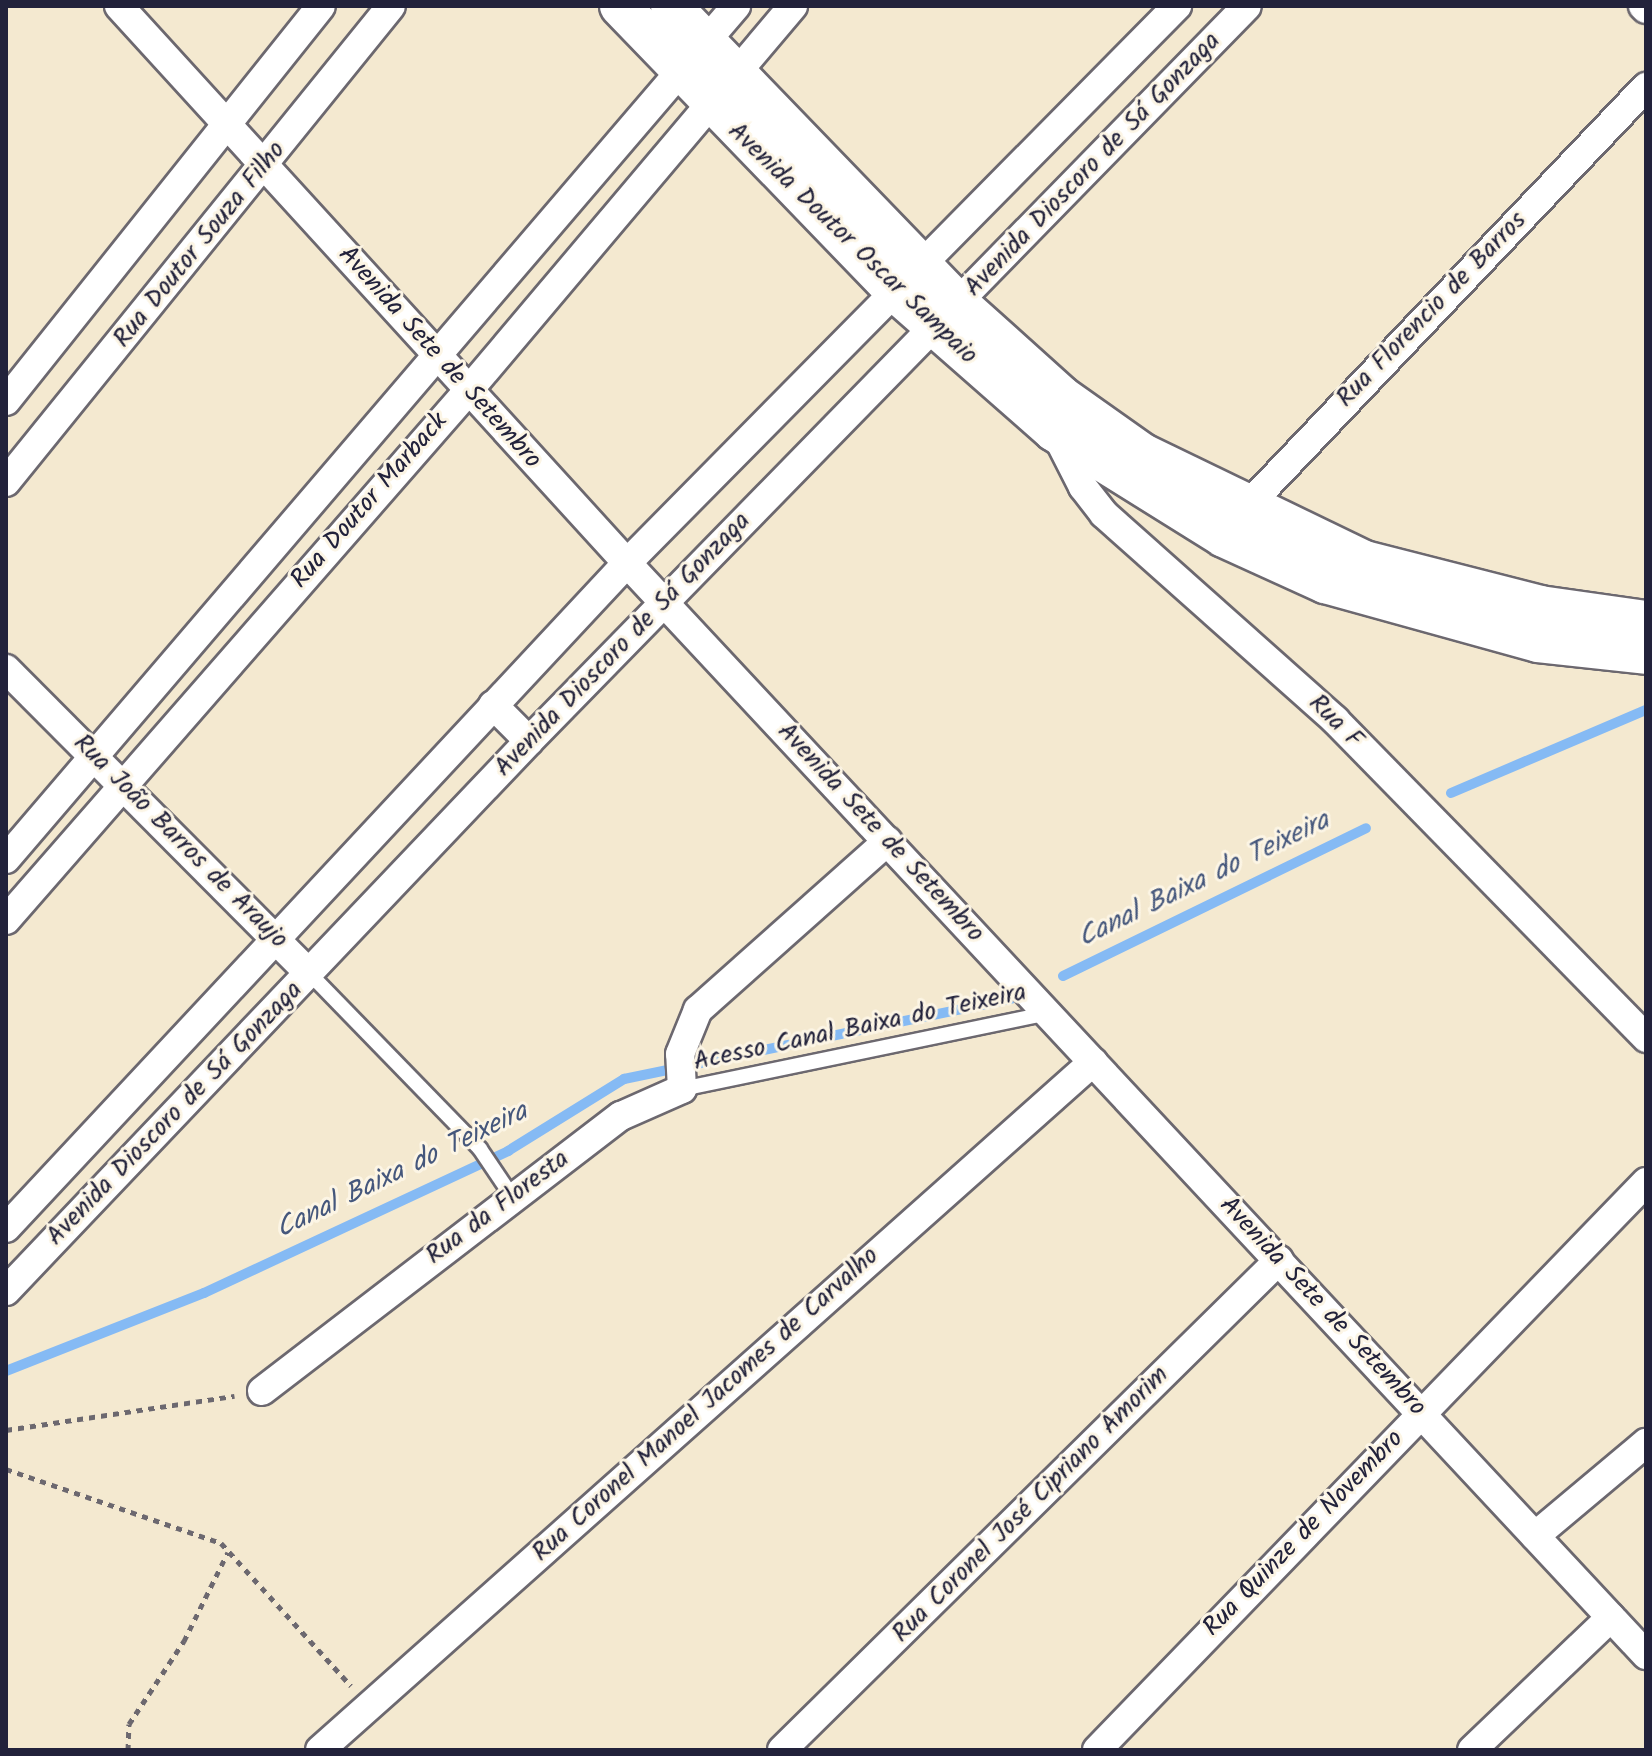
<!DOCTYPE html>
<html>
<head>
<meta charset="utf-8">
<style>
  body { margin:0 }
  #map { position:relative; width:1652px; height:1756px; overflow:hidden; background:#f4e9d0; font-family:Kalam,sans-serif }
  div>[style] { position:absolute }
  .stream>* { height:10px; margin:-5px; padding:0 5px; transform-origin:5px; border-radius:5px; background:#85baf4 }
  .path>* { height:5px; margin-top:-2.5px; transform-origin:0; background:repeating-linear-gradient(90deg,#6c686f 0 6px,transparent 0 12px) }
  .roads { filter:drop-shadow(2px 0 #6c686f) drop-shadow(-2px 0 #6c686f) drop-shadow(0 2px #6c686f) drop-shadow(0 -2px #6c686f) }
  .lane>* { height:14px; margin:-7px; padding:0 7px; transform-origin:7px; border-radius:7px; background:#fff }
  .street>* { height:28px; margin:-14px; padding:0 14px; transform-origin:14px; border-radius:14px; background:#fff }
  .secondary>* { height:40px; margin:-20px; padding:0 20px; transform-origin:20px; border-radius:20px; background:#fff }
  span { translate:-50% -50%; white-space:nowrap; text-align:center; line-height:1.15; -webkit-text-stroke:6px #fcf5e5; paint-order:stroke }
  .street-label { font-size:26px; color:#22223b }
  .water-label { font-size:28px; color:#45577c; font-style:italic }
  .frame { position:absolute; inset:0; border:8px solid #22223b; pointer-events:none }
</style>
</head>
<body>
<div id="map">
  <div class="stream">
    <i style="left:1451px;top:793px;width:212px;rotate:-23.1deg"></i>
    <i style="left:1063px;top:976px;width:337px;rotate:-26deg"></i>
    <i style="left:6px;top:1371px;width:213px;rotate:-21.5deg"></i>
    <i style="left:204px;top:1293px;width:336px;rotate:-25deg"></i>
    <i style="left:508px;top:1151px;width:137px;rotate:-31.8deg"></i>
    <i style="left:624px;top:1079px;width:395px;rotate:-11.7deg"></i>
  </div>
  <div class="path">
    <i style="left:6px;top:1430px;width:231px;rotate:-8.5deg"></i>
    <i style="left:6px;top:1469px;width:227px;rotate:19deg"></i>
    <i style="left:221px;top:1543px;width:193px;rotate:47.7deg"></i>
    <i style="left:128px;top:1750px;width:26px;rotate:-88deg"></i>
    <i style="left:129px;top:1724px;width:100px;rotate:-56.5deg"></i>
    <i style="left:184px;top:1641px;width:99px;rotate:-63.7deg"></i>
  </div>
  <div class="roads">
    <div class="lane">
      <i style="left:309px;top:973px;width:245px;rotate:45.8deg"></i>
      <i style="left:480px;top:1149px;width:55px;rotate:56deg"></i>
      <i style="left:682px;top:1089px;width:374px;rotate:-11.7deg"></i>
    </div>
    <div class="street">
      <i style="left:119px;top:6px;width:754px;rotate:47.63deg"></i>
      <i style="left:627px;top:563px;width:1494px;rotate:46.98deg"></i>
      <i style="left:1643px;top:6px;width:4px;rotate:45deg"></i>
      <i style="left:6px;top:401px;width:505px;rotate:-51.43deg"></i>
      <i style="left:1055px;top:432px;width:62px;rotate:63deg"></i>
      <i style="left:1083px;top:487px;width:34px;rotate:52deg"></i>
      <i style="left:1104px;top:514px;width:310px;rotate:41.7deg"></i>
      <i style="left:1335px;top:720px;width:445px;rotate:45.6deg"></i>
      <i style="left:6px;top:482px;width:612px;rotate:-51.03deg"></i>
      <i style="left:1236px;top:518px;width:595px;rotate:-46.43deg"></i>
      <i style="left:6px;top:669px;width:429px;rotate:45.1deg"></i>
      <i style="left:493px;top:705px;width:51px;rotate:45deg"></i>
      <i style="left:6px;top:859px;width:1123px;rotate:-49.44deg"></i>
      <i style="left:6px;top:920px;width:702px;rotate:-48.87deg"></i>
      <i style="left:468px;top:391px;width:504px;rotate:-49.83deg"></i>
      <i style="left:6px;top:1228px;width:910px;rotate:-46.96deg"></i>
      <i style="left:627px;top:563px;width:783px;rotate:-45.36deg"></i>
      <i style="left:6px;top:1291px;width:759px;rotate:-46.44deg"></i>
      <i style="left:529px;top:741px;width:1027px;rotate:-45.67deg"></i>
      <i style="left:262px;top:1391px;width:452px;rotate:-37.5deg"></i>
      <i style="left:621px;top:1116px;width:67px;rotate:-23.9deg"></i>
      <i style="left:682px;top:1089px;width:35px;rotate:-93deg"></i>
      <i style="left:680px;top:1054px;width:48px;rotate:-67.8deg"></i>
      <i style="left:698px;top:1010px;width:254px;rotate:-41.7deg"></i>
      <i style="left:1535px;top:1536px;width:145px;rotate:-40deg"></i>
      <i style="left:320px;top:1750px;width:1035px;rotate:-41.67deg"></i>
      <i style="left:782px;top:1750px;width:698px;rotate:-44.59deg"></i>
      <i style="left:1097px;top:1750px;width:790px;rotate:-45.97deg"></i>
      <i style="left:1472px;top:1750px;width:192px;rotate:-43.7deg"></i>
    </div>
    <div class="secondary">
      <i style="left:620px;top:6px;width:399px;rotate:46deg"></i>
      <i style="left:897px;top:293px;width:209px;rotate:41.3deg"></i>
      <i style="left:1054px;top:431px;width:200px;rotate:31.9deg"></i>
      <i style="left:1224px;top:537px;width:111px;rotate:24.5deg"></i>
      <i style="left:1325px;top:583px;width:221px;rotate:15.5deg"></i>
      <i style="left:1538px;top:642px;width:109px;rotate:6.3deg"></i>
      <i style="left:671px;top:6px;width:414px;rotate:46deg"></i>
      <i style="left:959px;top:304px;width:137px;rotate:42deg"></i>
      <i style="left:1061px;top:396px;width:100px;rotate:35.3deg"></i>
      <i style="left:1143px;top:454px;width:246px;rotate:25.8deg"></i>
      <i style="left:1364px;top:561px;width:182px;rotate:14.3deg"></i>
      <i style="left:1540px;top:606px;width:107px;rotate:8.1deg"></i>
    </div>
  </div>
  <div class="street-label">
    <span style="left:1093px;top:165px;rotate:-46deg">Avenida Dioscoro de Sá Gonzaga</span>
    <span style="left:852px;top:244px;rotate:44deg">Avenida Doutor Oscar Sampaio</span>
    <span style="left:200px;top:245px;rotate:-51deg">Rua Doutor Souza Filho</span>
    <span style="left:1432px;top:310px;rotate:-46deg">Rua Florencio de Barros</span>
    <span style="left:439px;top:358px;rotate:48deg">Avenida Sete de Setembro</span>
    <span style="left:370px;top:501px;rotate:-49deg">Rua Doutor Marback</span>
    <span style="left:623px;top:645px;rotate:-46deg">Avenida Dioscoro de Sá Gonzaga</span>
    <span style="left:1335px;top:722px;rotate:45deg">Rua F</span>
    <span style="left:880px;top:833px;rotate:47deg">Avenida Sete de Setembro</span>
    <span style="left:180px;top:842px;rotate:45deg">Rua João Barros de Araujo</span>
    <span style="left:860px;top:1028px;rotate:-12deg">Acesso Canal Baixa do Teixeira</span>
    <span style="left:175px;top:1114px;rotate:-46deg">Avenida Dioscoro de Sá Gonzaga</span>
    <span style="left:498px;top:1208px;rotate:-37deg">Rua da Floresta</span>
    <span style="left:1322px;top:1307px;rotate:47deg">Avenida Sete de Setembro</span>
    <span style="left:706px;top:1405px;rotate:-42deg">Rua Coronel Manoel Jacomes de Carvalho</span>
    <span style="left:1031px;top:1505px;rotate:-45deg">Rua Coronel José Cipriano Amorim</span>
    <span style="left:1304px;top:1534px;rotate:-46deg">Rua Quinze de Novembro</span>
  </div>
  <div class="water-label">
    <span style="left:1204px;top:880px;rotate:-26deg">Canal Baixa do Teixeira</span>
    <span style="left:402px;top:1171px;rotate:-26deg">Canal Baixa do Teixeira</span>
  </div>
  <div class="frame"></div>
</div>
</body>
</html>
